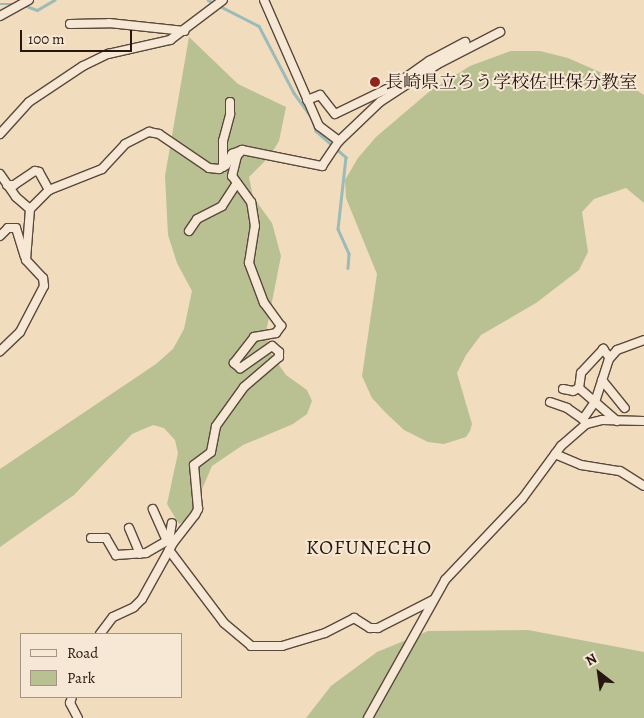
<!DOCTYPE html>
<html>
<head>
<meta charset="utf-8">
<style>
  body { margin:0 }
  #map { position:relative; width:644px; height:718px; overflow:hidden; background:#f1dcbe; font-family:Alegreya,"Noto Serif JP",serif }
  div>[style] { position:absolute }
  .green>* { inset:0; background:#b9c092 }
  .stream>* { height:2.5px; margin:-1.25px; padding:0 1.25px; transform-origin:1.25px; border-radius:1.25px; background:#9cbab8 }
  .roads { filter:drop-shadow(1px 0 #5a483c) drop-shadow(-1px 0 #5a483c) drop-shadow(0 1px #5a483c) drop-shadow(0 -1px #5a483c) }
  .minor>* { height:8px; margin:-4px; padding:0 4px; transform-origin:4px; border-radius:4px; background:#f6e8d5 }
  .dots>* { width:14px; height:14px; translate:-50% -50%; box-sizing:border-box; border:2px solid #f6e8d5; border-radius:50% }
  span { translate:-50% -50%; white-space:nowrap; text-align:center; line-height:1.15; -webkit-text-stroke:4px #f6e8d5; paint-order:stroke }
  .poi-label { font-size:18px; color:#271710 }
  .left { translate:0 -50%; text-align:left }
  .quarter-label { font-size:20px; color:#271710; letter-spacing:1px }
  .legend { position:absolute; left:20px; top:633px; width:162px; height:65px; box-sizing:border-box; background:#f6e8d5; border:1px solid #a39486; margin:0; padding:6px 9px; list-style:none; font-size:15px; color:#271710 }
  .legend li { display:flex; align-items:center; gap:10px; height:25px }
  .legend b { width:25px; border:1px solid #a39486 }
  .north { position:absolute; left:574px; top:648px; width:50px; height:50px; -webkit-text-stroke:4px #f6e8d5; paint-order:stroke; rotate:330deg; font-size:14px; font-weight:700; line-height:20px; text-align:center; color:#271710 }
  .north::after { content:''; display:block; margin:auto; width:18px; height:22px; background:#271710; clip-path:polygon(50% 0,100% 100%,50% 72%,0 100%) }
  .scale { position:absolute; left:20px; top:30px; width:112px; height:22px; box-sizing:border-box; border:2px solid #271710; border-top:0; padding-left:6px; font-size:15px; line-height:18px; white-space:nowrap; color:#271710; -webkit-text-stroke:4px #f6e8d5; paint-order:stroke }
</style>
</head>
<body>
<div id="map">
  <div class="green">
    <i style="clip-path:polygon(189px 37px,238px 84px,286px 107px,279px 141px,270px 156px,249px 177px,253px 197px,272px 223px,281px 256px,266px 332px,270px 352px,286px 375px,307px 390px,312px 401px,307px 414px,293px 424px,243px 445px,212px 466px,190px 517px,179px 524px,167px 504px,178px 453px,175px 440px,164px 428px,153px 425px,132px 434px,74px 495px,0 547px,0 469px,156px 364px,173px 349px,184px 329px,192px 291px,177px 263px,168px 235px,165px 176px)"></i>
    <i style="clip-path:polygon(511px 51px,540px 51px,568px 58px,627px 84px,644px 95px,644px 203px,626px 188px,594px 199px,582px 212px,588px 252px,579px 270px,536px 303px,481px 335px,466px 355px,457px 373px,472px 424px,470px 431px,466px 437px,444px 444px,428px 442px,404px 430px,386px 413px,372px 398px,362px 376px,377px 274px,346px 198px,345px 180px,358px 158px,376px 137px,430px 91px,470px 66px)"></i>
    <i style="clip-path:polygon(528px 630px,644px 652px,644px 718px,306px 718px,331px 686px,377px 652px,428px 631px)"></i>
  </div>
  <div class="stream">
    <i style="left:208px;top:0;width:57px;rotate:27deg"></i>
    <i style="left:259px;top:26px;width:76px;rotate:62.4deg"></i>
    <i style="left:294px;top:93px;width:29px;rotate:54deg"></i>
    <i style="left:0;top:4px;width:14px"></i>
    <i style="left:24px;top:5px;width:14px;rotate:21deg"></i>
    <i style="left:37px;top:10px;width:20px;rotate:-30deg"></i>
    <i style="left:313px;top:121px;width:10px;rotate:73deg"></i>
    <i style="left:316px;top:131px;width:40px;rotate:41deg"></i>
    <i style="left:346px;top:157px;width:72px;rotate:96.3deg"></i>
    <i style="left:338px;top:229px;width:27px;rotate:66deg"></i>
    <i style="left:349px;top:254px;width:14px;rotate:94deg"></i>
  </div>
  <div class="roads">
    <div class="minor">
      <i style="left:0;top:16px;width:33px;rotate:-29deg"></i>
      <i style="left:70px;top:24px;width:39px;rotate:-1deg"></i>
      <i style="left:109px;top:23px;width:76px;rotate:6deg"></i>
      <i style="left:307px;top:100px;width:14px;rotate:-21deg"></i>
      <i style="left:320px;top:95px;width:24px;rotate:52deg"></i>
      <i style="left:335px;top:114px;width:67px;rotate:-25.8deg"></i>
      <i style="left:395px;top:85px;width:42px;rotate:-35.2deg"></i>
      <i style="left:429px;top:61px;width:41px;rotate:-27.8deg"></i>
      <i style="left:0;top:134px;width:43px;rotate:-47.8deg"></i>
      <i style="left:29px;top:102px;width:65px;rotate:-33.7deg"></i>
      <i style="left:83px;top:66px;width:28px;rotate:-26deg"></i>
      <i style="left:108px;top:54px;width:64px;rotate:-12.7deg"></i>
      <i style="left:170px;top:40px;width:66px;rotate:-37deg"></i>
      <i style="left:339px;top:141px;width:57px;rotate:-43.6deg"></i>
      <i style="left:380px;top:102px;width:69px;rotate:-33.2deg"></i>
      <i style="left:438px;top:64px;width:70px;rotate:-27.3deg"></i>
      <i style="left:223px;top:167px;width:26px;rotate:-90deg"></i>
      <i style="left:223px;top:141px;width:28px;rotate:-75deg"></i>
      <i style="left:230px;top:114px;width:12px;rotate:-90deg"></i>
      <i style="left:0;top:174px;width:28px;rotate:55deg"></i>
      <i style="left:16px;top:197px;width:18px;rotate:41deg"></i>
      <i style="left:30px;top:209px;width:51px;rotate:94.5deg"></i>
      <i style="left:26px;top:260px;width:25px;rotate:47deg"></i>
      <i style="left:43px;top:278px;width:8px;rotate:83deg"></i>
      <i style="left:44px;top:286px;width:52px;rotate:117.6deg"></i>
      <i style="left:20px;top:332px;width:28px;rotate:136deg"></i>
      <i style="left:7px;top:185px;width:7px"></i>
      <i style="left:14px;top:185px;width:25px;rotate:-34deg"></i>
      <i style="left:35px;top:171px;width:4px;rotate:14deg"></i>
      <i style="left:39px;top:172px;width:21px;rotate:61deg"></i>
      <i style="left:49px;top:190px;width:27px;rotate:135deg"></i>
      <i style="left:49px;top:190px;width:57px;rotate:-21.6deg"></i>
      <i style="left:102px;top:169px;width:34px;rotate:-47deg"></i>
      <i style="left:125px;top:144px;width:27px;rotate:-27deg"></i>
      <i style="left:149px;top:132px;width:10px;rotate:11deg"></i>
      <i style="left:159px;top:134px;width:60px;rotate:34.2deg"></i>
      <i style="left:209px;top:168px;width:10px;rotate:6deg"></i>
      <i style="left:219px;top:169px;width:8px;rotate:-30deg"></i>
      <i style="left:226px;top:165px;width:13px;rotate:-61deg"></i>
      <i style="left:232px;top:154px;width:11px;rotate:-22deg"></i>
      <i style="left:242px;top:150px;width:82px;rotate:11.3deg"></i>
      <i style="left:322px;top:166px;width:30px;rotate:-56deg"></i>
      <i style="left:339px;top:141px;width:25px;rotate:-143deg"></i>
      <i style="left:319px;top:126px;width:137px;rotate:-113.6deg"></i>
      <i style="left:189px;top:231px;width:14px;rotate:-56deg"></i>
      <i style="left:197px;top:219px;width:28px;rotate:-27deg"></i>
      <i style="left:222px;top:206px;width:27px;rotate:-57deg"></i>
      <i style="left:0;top:236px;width:11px;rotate:-45deg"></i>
      <i style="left:8px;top:228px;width:8px"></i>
      <i style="left:16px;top:228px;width:30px;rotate:73deg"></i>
      <i style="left:602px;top:380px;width:36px;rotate:51deg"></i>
      <i style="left:563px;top:389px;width:10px;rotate:11deg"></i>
      <i style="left:573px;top:391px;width:7px;rotate:-27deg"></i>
      <i style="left:550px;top:402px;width:18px;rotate:19deg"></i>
      <i style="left:567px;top:408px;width:19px;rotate:35deg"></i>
      <i style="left:617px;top:421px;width:29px;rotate:-139deg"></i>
      <i style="left:595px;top:402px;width:45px;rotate:-72deg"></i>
      <i style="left:609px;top:359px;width:12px;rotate:-48deg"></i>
      <i style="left:617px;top:350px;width:29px;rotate:-20deg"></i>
      <i style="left:586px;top:424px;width:6px;rotate:-121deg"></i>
      <i style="left:583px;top:419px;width:21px;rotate:-55deg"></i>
      <i style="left:595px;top:402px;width:21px;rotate:-139deg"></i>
      <i style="left:579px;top:388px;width:15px;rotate:-82deg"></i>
      <i style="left:581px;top:373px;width:33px;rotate:-47deg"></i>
      <i style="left:603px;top:349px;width:11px;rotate:52deg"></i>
      <i style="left:555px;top:454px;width:28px;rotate:23deg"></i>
      <i style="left:581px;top:465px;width:39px;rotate:9deg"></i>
      <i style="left:620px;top:471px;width:28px;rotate:32deg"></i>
      <i style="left:129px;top:528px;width:28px;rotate:67deg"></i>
      <i style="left:91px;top:538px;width:15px"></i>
      <i style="left:106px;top:538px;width:20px;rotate:60deg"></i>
      <i style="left:116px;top:555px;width:30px;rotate:-4deg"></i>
      <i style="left:146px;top:553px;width:24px;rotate:-30deg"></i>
      <i style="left:167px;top:541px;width:35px;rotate:-114deg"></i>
      <i style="left:169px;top:541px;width:18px;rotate:-81deg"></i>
      <i style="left:169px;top:550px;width:91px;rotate:53deg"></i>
      <i style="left:224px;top:623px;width:35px;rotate:40deg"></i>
      <i style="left:251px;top:646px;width:31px"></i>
      <i style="left:282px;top:646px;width:45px;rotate:-16.8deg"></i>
      <i style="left:325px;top:633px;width:33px;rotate:-27deg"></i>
      <i style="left:354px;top:618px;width:19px;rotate:32deg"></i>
      <i style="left:370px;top:628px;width:8px"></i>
      <i style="left:378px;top:628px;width:62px;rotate:-27deg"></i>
      <i style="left:100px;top:634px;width:21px;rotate:-53deg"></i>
      <i style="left:113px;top:617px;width:23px;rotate:-25deg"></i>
      <i style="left:134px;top:607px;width:11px;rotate:-45deg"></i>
      <i style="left:142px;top:599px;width:64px;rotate:-61deg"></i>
      <i style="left:173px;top:543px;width:36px;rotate:-52deg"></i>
      <i style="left:195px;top:515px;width:7px;rotate:-63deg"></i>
      <i style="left:198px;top:509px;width:44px;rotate:-95.2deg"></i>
      <i style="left:194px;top:465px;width:21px;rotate:-37deg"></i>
      <i style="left:211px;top:452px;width:26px;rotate:-79deg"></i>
      <i style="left:216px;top:426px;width:48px;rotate:-54.3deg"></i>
      <i style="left:244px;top:387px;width:46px;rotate:-40.6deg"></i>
      <i style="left:279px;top:357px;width:5px;rotate:-90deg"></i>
      <i style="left:279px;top:352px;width:9px;rotate:-139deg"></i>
      <i style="left:272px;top:346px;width:39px;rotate:145deg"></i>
      <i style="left:240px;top:368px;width:8px;rotate:-140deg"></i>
      <i style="left:234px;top:363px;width:33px;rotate:-52deg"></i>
      <i style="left:254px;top:337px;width:22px;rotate:-10deg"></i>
      <i style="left:276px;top:333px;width:9px;rotate:-54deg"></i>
      <i style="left:281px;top:326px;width:29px;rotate:-126deg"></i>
      <i style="left:264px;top:303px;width:43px;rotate:-110.6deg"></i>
      <i style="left:249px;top:263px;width:37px;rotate:-81deg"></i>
      <i style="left:255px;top:226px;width:24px;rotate:-99deg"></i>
      <i style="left:251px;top:202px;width:32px;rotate:-126deg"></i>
      <i style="left:232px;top:176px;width:21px;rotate:-76deg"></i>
      <i style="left:237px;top:156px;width:8px;rotate:-50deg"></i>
      <i style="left:72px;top:697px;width:6px;rotate:108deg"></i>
      <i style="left:70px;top:703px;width:17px;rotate:62deg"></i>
      <i style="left:368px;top:718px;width:158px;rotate:-60.8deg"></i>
      <i style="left:445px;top:580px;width:112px;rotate:-46.5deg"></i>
      <i style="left:522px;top:499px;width:66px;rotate:-53.7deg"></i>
      <i style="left:561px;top:446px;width:33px;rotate:-41deg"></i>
      <i style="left:586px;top:424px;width:16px;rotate:-14deg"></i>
      <i style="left:602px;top:420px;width:42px;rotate:1.4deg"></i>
    </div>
  </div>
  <div class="dots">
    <i style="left:375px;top:82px;background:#8f2418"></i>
  </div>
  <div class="poi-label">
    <span class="left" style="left:385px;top:82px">長崎県立ろう学校佐世保分教室</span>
  </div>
  <div class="quarter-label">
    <span style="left:369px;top:547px">KOFUNECHO</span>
  </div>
  <ul class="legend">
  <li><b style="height:6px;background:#f6e8d5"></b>Road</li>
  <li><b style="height:14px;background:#b9c092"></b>Park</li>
  </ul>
  <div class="north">N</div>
  <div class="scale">100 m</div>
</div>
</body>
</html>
